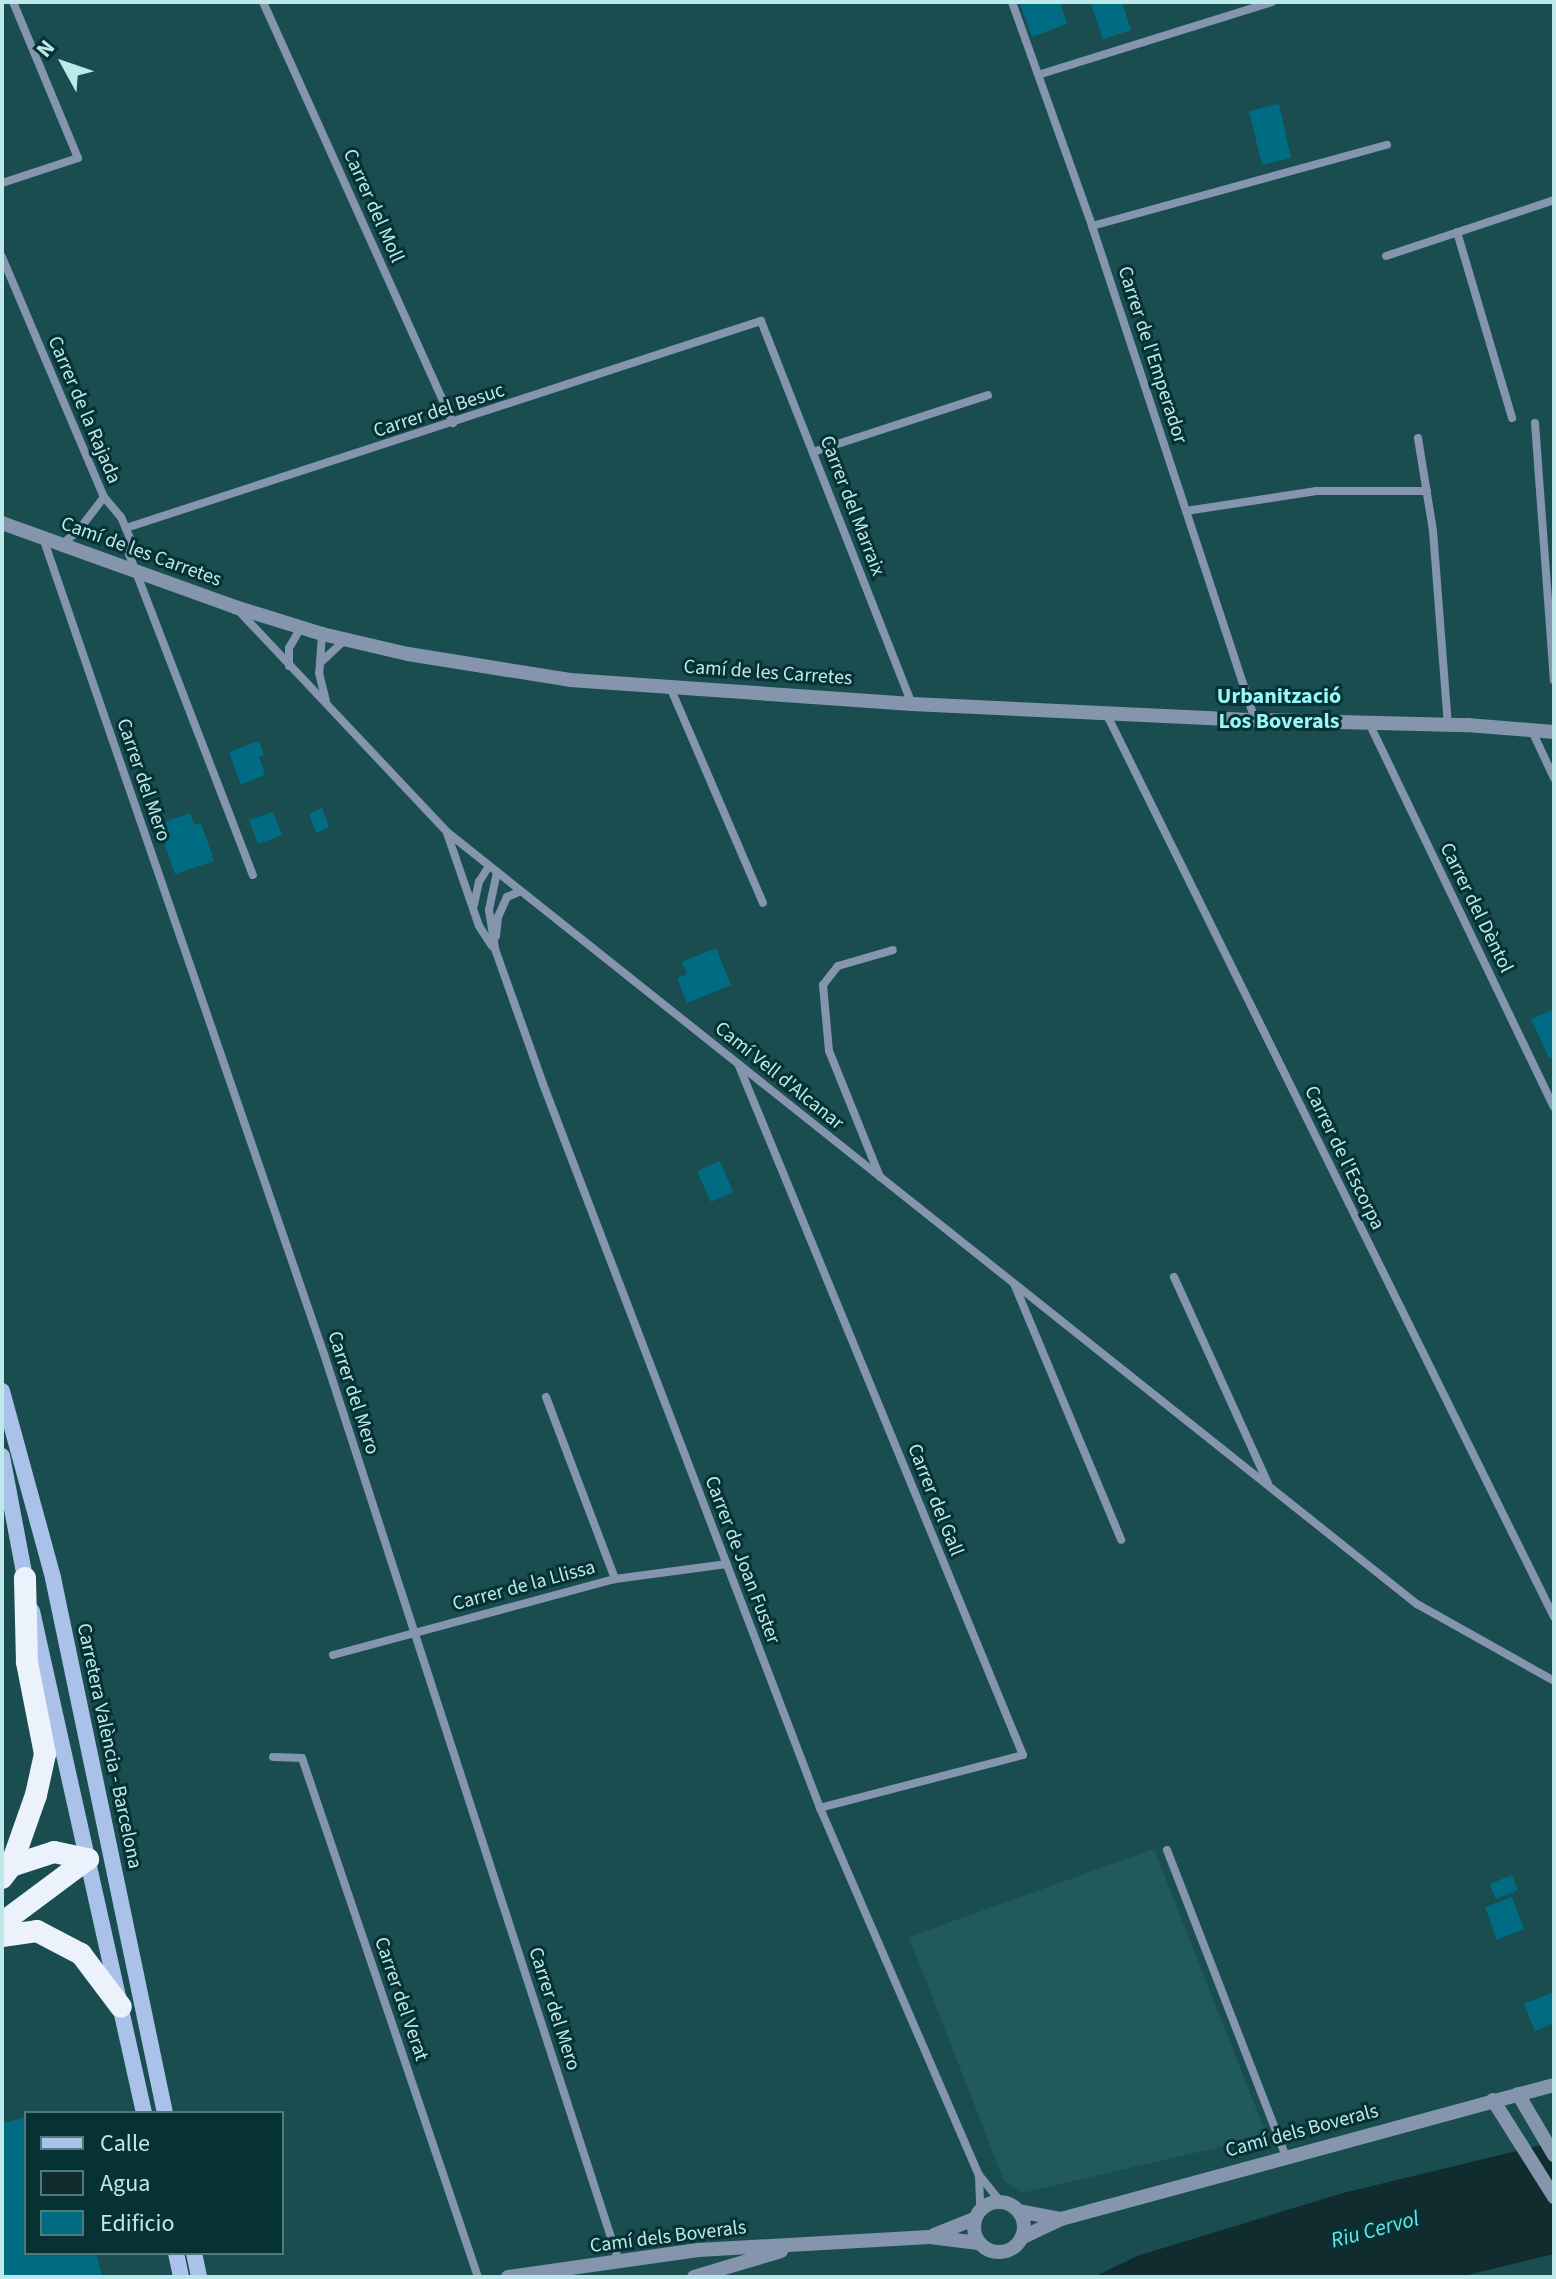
<!DOCTYPE html>
<html>
<head>
<meta charset="utf-8">
<style>
  body { margin:0 }
  #map { position:relative; width:1556px; height:2279px; overflow:hidden; background:#1a4d50; font-family:"Source Sans 3",sans-serif }
  div>[style] { position:absolute }
  .built>* { inset:0; background:#205a5d }
  .water>* { inset:0; background:#112c2e }
  .building>* { inset:0; background:#006c83 }
  .minor>* { height:8px; margin:-4px; padding:0 4px; transform-origin:4px; border-radius:4px; background:#8695ae }
  .tertiary>* { height:14px; margin:-7px; padding:0 7px; transform-origin:7px; border-radius:7px; background:#8695ae }
  .tertiary>.ring { margin:-7px; padding:0; box-sizing:content-box; background:none; border:14px solid #8695ae; border-radius:50% }
  .secondary>* { height:16px; margin:-8px; padding:0 8px; transform-origin:8px; border-radius:8px; background:#aac2e9 }
  .trunk>* { height:22px; margin:-11px; padding:0 11px; transform-origin:11px; border-radius:11px; background:#ebf2fc }
  span { translate:-50% -50%; white-space:nowrap; text-align:center; line-height:1.15; -webkit-text-stroke:6px #073234; paint-order:stroke }
  .street-label { font-size:20px; color:#bee9eb }
  .neighbourhood-label { font-size:22px; color:#99f7fb; font-weight:700 }
  .water-label { font-size:22px; color:#63eaf0; font-style:italic }
  .frame { position:absolute; inset:0; border:4px solid #bee9eb; pointer-events:none }
  .legend { position:absolute; left:24px; top:2111px; width:260px; height:144px; box-sizing:border-box; background:#073234; border:2px solid #507b7d; margin:0; padding:10px 14px; list-style:none; font-size:24px; color:#bee9eb }
  .legend li { display:flex; align-items:center; gap:16px; height:40px }
  .legend b { width:40px; border:2px solid #507b7d }
  .north { position:absolute; left:24px; top:24px; width:80px; height:80px; -webkit-text-stroke:6px #073234; paint-order:stroke; rotate:310deg; font-size:22px; font-weight:700; line-height:32px; text-align:center; color:#bee9eb }
  .north::after { content:''; display:block; margin:auto; width:28px; height:36px; background:#bee9eb; clip-path:polygon(50% 0,100% 100%,50% 72%,0 100%) }
</style>
</head>
<body>
<div id="map">
  <div class="built">
    <i style="clip-path:polygon(1154px 1849px,1267px 2136px,1022px 2193px,1004px 2181px,909px 1937px)"></i>
  </div>
  <div class="water">
    <i style="clip-path:polygon(1554px 2142px,1554px 2254px,1459px 2277px,1094px 2277px,1137px 2256px,1343px 2193px)"></i>
  </div>
  <div class="building">
    <i style="clip-path:polygon(1027px 2px,1060px 2px,1067px 24px,1032px 37px,1020px 4px)"></i>
    <i style="clip-path:polygon(1090px 2px,1122px 2px,1131px 30px,1103px 39px)"></i>
    <i style="clip-path:polygon(1279px 104px,1291px 158px,1262px 165px,1249px 111px)"></i>
    <i style="clip-path:polygon(259px 741px,264px 755px,259px 757px,265px 775px,241px 785px,229px 752px)"></i>
    <i style="clip-path:polygon(322px 808px,329px 827px,316px 833px,309px 814px)"></i>
    <i style="clip-path:polygon(273px 812px,282px 835px,258px 844px,249px 820px)"></i>
    <i style="clip-path:polygon(190px 813px,194px 825px,201px 823px,214px 861px,175px 874px,158px 824px)"></i>
    <i style="clip-path:polygon(716px 948px,731px 985px,687px 1003px,677px 978px,687px 974px,682px 962px)"></i>
    <i style="clip-path:polygon(1554px 1009px,1554px 1056px,1549px 1058px,1531px 1019px)"></i>
    <i style="clip-path:polygon(720px 1161px,733px 1192px,711px 1202px,697px 1171px)"></i>
    <i style="clip-path:polygon(1512px 1875px,1518px 1890px,1496px 1899px,1490px 1884px)"></i>
    <i style="clip-path:polygon(1512px 1897px,1524px 1929px,1497px 1940px,1485px 1907px)"></i>
    <i style="clip-path:polygon(1554px 1992px,1554px 2023px,1535px 2031px,1524px 2004px)"></i>
    <i style="clip-path:polygon(26px 2117px,26px 2253px,96px 2253px,102px 2277px,2px 2277px,2px 2123px)"></i>
  </div>
  <div class="minor">
    <i style="left:263px;top:2px;width:462px;rotate:65.7deg"></i>
    <i style="left:1012px;top:2px;width:238px;rotate:70.3deg"></i>
    <i style="left:1092px;top:226px;width:520px;rotate:71.74deg"></i>
    <i style="left:1041px;top:74px;width:242px;rotate:-17.3deg"></i>
    <i style="left:2px;top:183px;width:80px;rotate:-18.2deg"></i>
    <i style="left:78px;top:158px;width:169px;rotate:-112.6deg"></i>
    <i style="left:1092px;top:226px;width:306px;rotate:-15.4deg"></i>
    <i style="left:1457px;top:232px;width:194px;rotate:73.5deg"></i>
    <i style="left:1386px;top:256px;width:177px;rotate:-18.4deg"></i>
    <i style="left:2px;top:257px;width:261px;rotate:67deg"></i>
    <i style="left:104px;top:497px;width:26px;rotate:50deg"></i>
    <i style="left:121px;top:517px;width:25px;rotate:67deg"></i>
    <i style="left:131px;top:540px;width:14px;rotate:98deg"></i>
    <i style="left:129px;top:554px;width:344px;rotate:68.9deg"></i>
    <i style="left:1535px;top:423px;width:258px;rotate:85.8deg"></i>
    <i style="left:1418px;top:438px;width:94px;rotate:80.8deg"></i>
    <i style="left:1433px;top:531px;width:195px;rotate:85.6deg"></i>
    <i style="left:813px;top:452px;width:184px;rotate:-18deg"></i>
    <i style="left:1186px;top:511px;width:132px;rotate:-8.7deg"></i>
    <i style="left:1316px;top:491px;width:111px"></i>
    <i style="left:126px;top:528px;width:668px;rotate:-18.06deg"></i>
    <i style="left:761px;top:321px;width:412px;rotate:68.5deg"></i>
    <i style="left:43px;top:538px;width:863px;rotate:71deg"></i>
    <i style="left:324px;top:1354px;width:955px;rotate:72deg"></i>
    <i style="left:62px;top:544px;width:21px;rotate:-39deg"></i>
    <i style="left:78px;top:531px;width:43px;rotate:-52.6deg"></i>
    <i style="left:237px;top:609px;width:306px;rotate:46.7deg"></i>
    <i style="left:447px;top:832px;width:1240px;rotate:38.52deg"></i>
    <i style="left:1417px;top:1604px;width:157px;rotate:29.3deg"></i>
    <i style="left:322px;top:634px;width:39px;rotate:94deg"></i>
    <i style="left:319px;top:673px;width:29px;rotate:76deg"></i>
    <i style="left:320px;top:663px;width:34px;rotate:-43deg"></i>
    <i style="left:289px;top:666px;width:18px;rotate:-90deg"></i>
    <i style="left:289px;top:648px;width:24px;rotate:-60deg"></i>
    <i style="left:670px;top:687px;width:235px;rotate:66.7deg"></i>
    <i style="left:1106px;top:713px;width:1009px;rotate:63.64deg"></i>
    <i style="left:1369px;top:723px;width:426px;rotate:64.3deg"></i>
    <i style="left:1532px;top:731px;width:52px;rotate:64.9deg"></i>
    <i style="left:447px;top:833px;width:98px;rotate:71deg"></i>
    <i style="left:479px;top:926px;width:24px;rotate:57deg"></i>
    <i style="left:497px;top:872px;width:39px;rotate:102deg"></i>
    <i style="left:489px;top:910px;width:39px;rotate:81deg"></i>
    <i style="left:495px;top:949px;width:143px;rotate:70.4deg"></i>
    <i style="left:543px;top:1084px;width:775px;rotate:69.06deg"></i>
    <i style="left:820px;top:1808px;width:400px;rotate:66.6deg"></i>
    <i style="left:979px;top:2175px;width:35px;rotate:51deg"></i>
    <i style="left:474px;top:905px;width:24px;rotate:-78deg"></i>
    <i style="left:479px;top:882px;width:19px;rotate:-58deg"></i>
    <i style="left:496px;top:936px;width:19px;rotate:-84deg"></i>
    <i style="left:498px;top:917px;width:22px;rotate:-66deg"></i>
    <i style="left:507px;top:897px;width:15px;rotate:-23deg"></i>
    <i style="left:739px;top:1066px;width:745px;rotate:67.6deg"></i>
    <i style="left:1023px;top:1755px;width:210px;rotate:165.4deg"></i>
    <i style="left:880px;top:1177px;width:136px;rotate:-112deg"></i>
    <i style="left:829px;top:1051px;width:66px;rotate:-95.2deg"></i>
    <i style="left:823px;top:985px;width:24px;rotate:-52deg"></i>
    <i style="left:838px;top:966px;width:57px;rotate:-16.2deg"></i>
    <i style="left:1174px;top:1277px;width:226px;rotate:65.5deg"></i>
    <i style="left:1015px;top:1286px;width:275px;rotate:67.3deg"></i>
    <i style="left:546px;top:1397px;width:195px;rotate:69.2deg"></i>
    <i style="left:333px;top:1655px;width:292px;rotate:-15.1deg"></i>
    <i style="left:615px;top:1579px;width:113px;rotate:-7.6deg"></i>
    <i style="left:273px;top:1757px;width:29px;rotate:2deg"></i>
    <i style="left:302px;top:1758px;width:548px;rotate:71.27deg"></i>
    <i style="left:1167px;top:1850px;width:327px;rotate:68.8deg"></i>
    <i style="left:979px;top:2175px;width:35px;rotate:88deg"></i>
  </div>
  <div class="tertiary">
    <i style="left:2px;top:523px;width:248px;rotate:19.8deg"></i>
    <i style="left:235px;top:607px;width:91px;rotate:17.2deg"></i>
    <i style="left:322px;top:634px;width:88px;rotate:13.1deg"></i>
    <i style="left:408px;top:654px;width:164px;rotate:9.1deg"></i>
    <i style="left:570px;top:680px;width:343px;rotate:4deg"></i>
    <i style="left:912px;top:704px;width:343px;rotate:2.7deg"></i>
    <i style="left:1255px;top:720px;width:212px;rotate:1.4deg"></i>
    <i style="left:1467px;top:725px;width:87px;rotate:4.6deg"></i>
    <i style="left:1518px;top:2094px;width:71px;rotate:59.5deg"></i>
    <i style="left:1493px;top:2100px;width:115px;rotate:57.8deg"></i>
    <i class="ring" style="left:974px;top:2202px;width:36px;height:36px"></i>
    <i style="left:1018px;top:2211px;width:44px;rotate:10.5deg"></i>
    <i style="left:934px;top:2235px;width:43px;rotate:-21.8deg"></i>
    <i style="left:1021px;top:2238px;width:44px;rotate:-25.4deg"></i>
    <i style="left:1061px;top:2219px;width:511px;rotate:-15.21deg"></i>
    <i style="left:508px;top:2277px;width:192px;rotate:-8.1deg"></i>
    <i style="left:698px;top:2250px;width:232px;rotate:-3.2deg"></i>
    <i style="left:930px;top:2237px;width:49px;rotate:7deg"></i>
    <i style="left:694px;top:2277px;width:91px;rotate:-16.6deg"></i>
  </div>
  <div class="secondary">
    <i style="left:2px;top:1391px;width:194px;rotate:74.7deg"></i>
    <i style="left:53px;top:1578px;width:547px;rotate:78.18deg"></i>
    <i style="left:2px;top:1456px;width:134px;rotate:79.3deg"></i>
    <i style="left:32px;top:1611px;width:514px;rotate:77.42deg"></i>
    <i style="left:176px;top:2253px;width:25px;rotate:78deg"></i>
    <i style="left:194px;top:2253px;width:25px;rotate:78deg"></i>
  </div>
  <div class="trunk">
    <i style="left:11px;top:1866px;width:45px;rotate:-18deg"></i>
    <i style="left:54px;top:1852px;width:35px;rotate:12deg"></i>
    <i style="left:2px;top:1878px;width:15px;rotate:-53deg"></i>
    <i style="left:11px;top:1866px;width:75px;rotate:-70.6deg"></i>
    <i style="left:36px;top:1795px;width:42px;rotate:-77.6deg"></i>
    <i style="left:45px;top:1754px;width:94px;rotate:-101.1deg"></i>
    <i style="left:27px;top:1662px;width:84px;rotate:-91.4deg"></i>
    <i style="left:2px;top:1923px;width:107px;rotate:-36.7deg"></i>
    <i style="left:2px;top:1936px;width:35px;rotate:-8deg"></i>
    <i style="left:37px;top:1931px;width:50px;rotate:27.6deg"></i>
    <i style="left:81px;top:1954px;width:66px;rotate:53deg"></i>
  </div>
  <div class="street-label">
    <span style="left:373px;top:206px;rotate:66deg">Carrer del Moll</span>
    <span style="left:1152px;top:355px;rotate:72deg">Carrer de l'Emperador</span>
    <span style="left:84px;top:410px;rotate:67deg">Carrer de la Rajada</span>
    <span style="left:439px;top:411px;rotate:-18deg">Carrer del Besuc</span>
    <span style="left:852px;top:506px;rotate:69deg">Carrer del Marraix</span>
    <span style="left:141px;top:552px;rotate:20deg">Camí de les Carretes</span>
    <span style="left:768px;top:673px;rotate:4deg">Camí de les Carretes</span>
    <span style="left:143px;top:780px;rotate:71deg">Carrer del Mero</span>
    <span style="left:1476px;top:908px;rotate:64deg">Carrer del Dèntol</span>
    <span style="left:779px;top:1076px;rotate:39deg">Camí Vell d'Alcanar</span>
    <span style="left:1344px;top:1158px;rotate:64deg">Carrer de l'Escorpa</span>
    <span style="left:353px;top:1393px;rotate:72deg">Carrer del Mero</span>
    <span style="left:935px;top:1500px;rotate:68deg">Carrer del Gall</span>
    <span style="left:742px;top:1560px;rotate:69deg">Carrer de Joan Fuster</span>
    <span style="left:524px;top:1586px;rotate:-15deg">Carrer de la Llissa</span>
    <span style="left:109px;top:1746px;rotate:78deg">Carretera València - Barcelona</span>
    <span style="left:401px;top:1999px;rotate:71deg">Carrer del Verat</span>
    <span style="left:554px;top:2009px;rotate:72deg">Carrer del Mero</span>
    <span style="left:1302px;top:2131px;rotate:-15deg">Camí dels Boverals</span>
    <span style="left:668px;top:2237px;rotate:-7deg">Camí dels Boverals</span>
  </div>
  <div class="neighbourhood-label">
    <span style="left:1279px;top:709px">Urbanització<br>Los Boverals</span>
  </div>
  <div class="water-label">
    <span style="left:1375px;top:2230px;rotate:-15deg">Riu Cervol</span>
  </div>
  <div class="frame"></div>
  <ul class="legend">
  <li><b style="height:10px;background:#aac2e9"></b>Calle</li>
  <li><b style="height:22px;background:#112c2e"></b>Agua</li>
  <li><b style="height:22px;background:#006c83"></b>Edificio</li>
  </ul>
  <div class="north">N</div>
</div>
</body>
</html>
